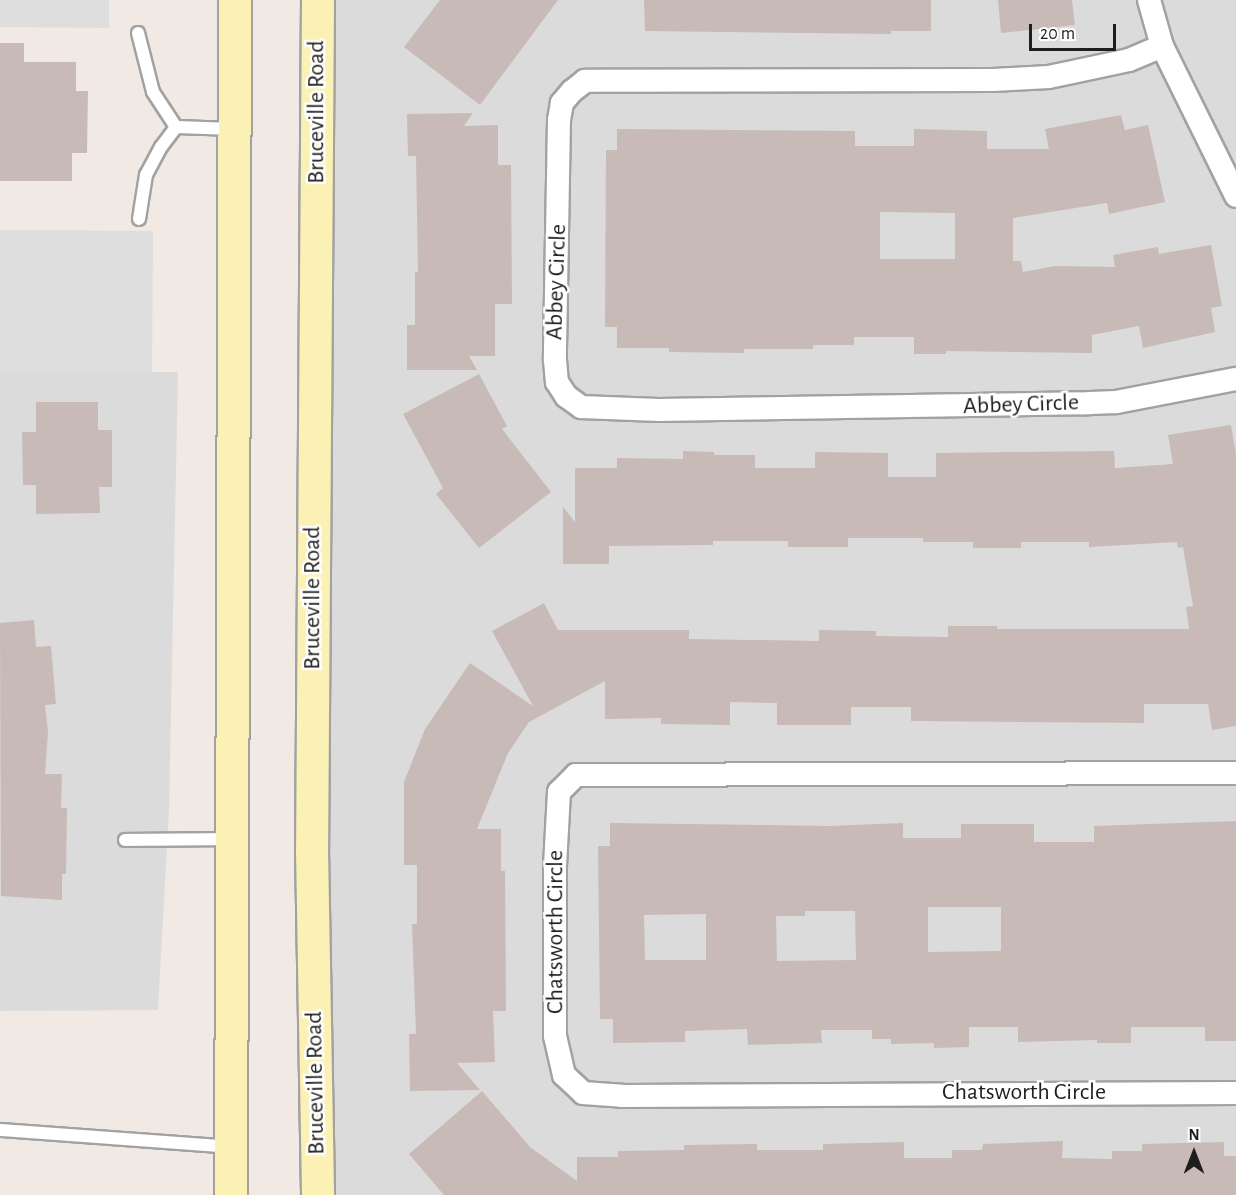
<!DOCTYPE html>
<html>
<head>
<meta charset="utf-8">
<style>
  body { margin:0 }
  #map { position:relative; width:1236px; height:1195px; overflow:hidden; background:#f0e9e4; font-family:"Alegreya Sans",sans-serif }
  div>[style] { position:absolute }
  .residential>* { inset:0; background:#dcdbdb }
  .parking>* { inset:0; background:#dedede }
  .building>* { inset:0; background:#c8bab7 }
  .roads { filter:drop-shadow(2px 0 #a2a2a2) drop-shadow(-2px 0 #a2a2a2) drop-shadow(0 2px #a2a2a2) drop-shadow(0 -2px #a2a2a2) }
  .lane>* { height:12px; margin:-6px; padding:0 6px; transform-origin:6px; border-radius:6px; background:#fff }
  .street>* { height:22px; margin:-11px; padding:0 11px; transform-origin:11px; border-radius:11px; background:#fff }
  .secondary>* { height:32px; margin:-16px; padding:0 16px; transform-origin:16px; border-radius:16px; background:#fcf1b5 }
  span { translate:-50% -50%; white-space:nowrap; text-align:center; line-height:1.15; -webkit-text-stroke:5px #fff; paint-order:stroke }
  .street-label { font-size:24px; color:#1e1e1e }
  .north { position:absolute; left:1164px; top:1123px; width:60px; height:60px; -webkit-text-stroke:4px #fff; paint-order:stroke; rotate:0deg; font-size:16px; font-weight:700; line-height:24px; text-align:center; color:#1e1e1e }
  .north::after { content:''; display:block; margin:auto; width:21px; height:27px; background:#1e1e1e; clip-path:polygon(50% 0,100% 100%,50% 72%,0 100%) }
  .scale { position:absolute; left:1029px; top:24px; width:87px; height:27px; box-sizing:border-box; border:3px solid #1e1e1e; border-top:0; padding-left:8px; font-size:18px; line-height:21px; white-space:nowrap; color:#1e1e1e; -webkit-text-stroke:4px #fff; paint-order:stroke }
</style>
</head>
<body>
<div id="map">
  <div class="residential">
    <i style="clip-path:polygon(318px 0,1236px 0,1236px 1195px,318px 1195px)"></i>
    <i style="clip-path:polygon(0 371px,178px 372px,169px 809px,158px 1010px,0 1011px)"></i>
  </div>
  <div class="parking">
    <i style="clip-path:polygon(0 0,109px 0,109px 28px,0 27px)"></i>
    <i style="clip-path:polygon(0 230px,153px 231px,152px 372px,0 371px)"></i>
  </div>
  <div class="building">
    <i style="clip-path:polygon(440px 0,558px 0,480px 105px,404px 47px)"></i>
    <i style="clip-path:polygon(644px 0,931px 0,931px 31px,891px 31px,891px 34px,645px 31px)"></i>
    <i style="clip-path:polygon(998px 0,1072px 0,1075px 25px,1001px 33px)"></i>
    <i style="clip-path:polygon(0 43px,24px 43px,24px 62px,76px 62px,76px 91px,88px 91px,87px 153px,72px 153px,72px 181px,0 181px)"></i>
    <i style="clip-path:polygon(473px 113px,464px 126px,498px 125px,498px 165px,511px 165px,512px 304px,495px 304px,495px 356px,469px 356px,477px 370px,407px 370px,407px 325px,415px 325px,415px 272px,418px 272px,416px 156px,408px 156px,407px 114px)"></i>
    <i style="clip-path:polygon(evenodd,1121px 115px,1125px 130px,1148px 125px,1165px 202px,1109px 214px,1107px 203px,1013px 218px,1013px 261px,1021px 261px,1023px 272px,1055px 266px,1115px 267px,1113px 255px,1158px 247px,1159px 254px,1211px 245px,1222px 306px,1211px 308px,1215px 332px,1143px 348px,1139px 326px,1092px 335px,1092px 353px,946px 351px,946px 354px,914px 354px,914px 337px,854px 337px,854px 345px,813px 345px,813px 349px,744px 349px,744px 353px,669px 352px,669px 348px,617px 348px,617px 327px,605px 327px,606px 150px,617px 150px,617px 129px,855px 131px,855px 146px,914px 146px,914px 129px,987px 131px,987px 149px,1049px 149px,1045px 129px,1121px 115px,880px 212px,955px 213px,955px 259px,880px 259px,880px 212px)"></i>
    <i style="clip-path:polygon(479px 374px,507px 426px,502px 429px,551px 492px,479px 548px,436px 494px,443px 488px,403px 414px)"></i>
    <i style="clip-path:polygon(36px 402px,98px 402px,98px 430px,112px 430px,112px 487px,99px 487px,100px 513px,36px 514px,36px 485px,23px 485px,22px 432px,36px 432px)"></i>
    <i style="clip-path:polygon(1231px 425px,1236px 454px,1236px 726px,1212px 730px,1208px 704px,1144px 704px,1144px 723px,911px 721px,911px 707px,851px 707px,851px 725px,777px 725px,777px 703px,730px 702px,730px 725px,661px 724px,661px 718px,605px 719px,605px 681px,529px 722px,508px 753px,477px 829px,501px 829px,501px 871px,505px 871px,506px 1011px,493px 1011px,495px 1062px,457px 1063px,480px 1090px,410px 1091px,409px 1034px,416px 1034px,412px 924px,417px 924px,417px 865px,404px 865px,404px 782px,425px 729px,470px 663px,533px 706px,492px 631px,544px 603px,558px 630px,689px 630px,689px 639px,819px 641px,819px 630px,876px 631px,876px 636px,948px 637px,948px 626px,997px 626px,997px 629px,1189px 629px,1186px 607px,1193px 606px,1183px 547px,1178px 548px,1177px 542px,1089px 547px,1089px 542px,1021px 542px,1021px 548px,973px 548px,973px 542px,923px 542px,923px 538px,848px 538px,848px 547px,788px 547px,788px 541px,713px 541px,713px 545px,609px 546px,609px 564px,563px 564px,563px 507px,575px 522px,575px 468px,617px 468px,617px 458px,683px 459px,683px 451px,714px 452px,714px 455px,755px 455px,755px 468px,815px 468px,815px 452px,888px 453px,888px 477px,936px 477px,936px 453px,1114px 451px,1115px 468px,1173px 464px,1168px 435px)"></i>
    <i style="clip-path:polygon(34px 620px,36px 647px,51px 646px,56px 704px,45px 705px,48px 732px,45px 774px,62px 774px,61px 808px,67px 808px,66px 874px,62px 874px,62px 900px,1px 896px,0 623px)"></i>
    <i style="clip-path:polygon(evenodd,1236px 821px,1236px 1041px,1205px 1041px,1205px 1027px,1131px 1027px,1131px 1043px,1097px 1043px,1097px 1040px,1018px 1042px,1018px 1027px,969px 1027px,969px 1047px,934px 1048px,934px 1043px,891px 1044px,891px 1039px,872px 1039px,872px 1030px,821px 1030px,822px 1043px,748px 1045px,747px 1029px,685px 1031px,685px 1042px,613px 1043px,613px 1019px,600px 1019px,598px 846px,610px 846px,610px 823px,830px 826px,903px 823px,903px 838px,961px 838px,961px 824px,1034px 824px,1034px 842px,1094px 842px,1094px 826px,1236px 821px,928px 907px,1001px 907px,1001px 951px,928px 952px,928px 907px,1236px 821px,805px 911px,855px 911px,856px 960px,777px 961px,776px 916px,805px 916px,805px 911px,1236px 821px,706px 914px,706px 960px,645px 960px,644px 915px,706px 914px)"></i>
    <i style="clip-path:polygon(482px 1091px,530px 1147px,577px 1181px,577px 1157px,618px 1157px,618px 1151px,684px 1150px,684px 1145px,757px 1144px,757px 1150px,823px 1150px,823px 1144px,904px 1142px,904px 1158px,952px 1158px,952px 1150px,982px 1150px,983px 1144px,1063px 1141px,1062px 1158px,1112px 1159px,1112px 1151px,1142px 1151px,1142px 1144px,1224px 1142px,1224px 1156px,1236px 1156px,1236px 1195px,444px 1195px,409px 1154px)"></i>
  </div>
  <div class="roads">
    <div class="lane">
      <i style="left:138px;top:33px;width:61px;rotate:75.7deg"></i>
      <i style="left:153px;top:92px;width:42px;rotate:56.7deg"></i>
      <i style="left:176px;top:127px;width:58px;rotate:2deg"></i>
      <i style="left:139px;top:219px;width:45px;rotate:-81deg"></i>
      <i style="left:146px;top:175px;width:32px;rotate:-62deg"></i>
      <i style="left:161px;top:147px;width:25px;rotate:-53deg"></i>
      <i style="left:125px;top:840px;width:107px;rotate:-0.5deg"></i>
      <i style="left:0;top:1130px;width:231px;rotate:4.2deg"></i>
    </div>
    <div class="street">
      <i style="left:1149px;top:0;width:48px;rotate:74.2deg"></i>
      <i style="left:1162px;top:46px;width:167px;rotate:63.7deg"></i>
      <i style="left:1162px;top:46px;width:36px;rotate:157deg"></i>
      <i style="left:1129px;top:60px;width:82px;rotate:168deg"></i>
      <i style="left:1049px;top:77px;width:56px;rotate:176.9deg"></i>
      <i style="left:993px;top:80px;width:408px;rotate:179.9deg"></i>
      <i style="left:585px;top:81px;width:16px;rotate:142deg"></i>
      <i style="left:572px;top:91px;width:16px;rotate:130deg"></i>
      <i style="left:562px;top:103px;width:17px;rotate:100deg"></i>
      <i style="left:559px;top:120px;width:240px;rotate:91deg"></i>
      <i style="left:555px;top:360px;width:22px;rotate:85deg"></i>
      <i style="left:557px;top:382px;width:17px;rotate:57deg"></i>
      <i style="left:566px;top:396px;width:19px;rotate:36deg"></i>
      <i style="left:581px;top:407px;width:78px;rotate:2.2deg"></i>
      <i style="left:659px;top:410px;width:431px;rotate:-0.9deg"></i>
      <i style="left:1090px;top:403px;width:26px;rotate:-2deg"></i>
      <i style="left:1116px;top:402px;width:122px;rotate:-10.9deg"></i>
      <i style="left:1236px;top:773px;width:660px;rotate:179.83deg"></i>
      <i style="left:576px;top:775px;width:24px;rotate:135deg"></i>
      <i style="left:559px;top:792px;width:74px;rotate:93.1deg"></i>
      <i style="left:555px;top:866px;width:170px;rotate:90deg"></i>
      <i style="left:555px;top:1036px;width:40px;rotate:77deg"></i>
      <i style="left:564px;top:1075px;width:26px;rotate:43deg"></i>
      <i style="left:583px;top:1093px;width:39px;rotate:4deg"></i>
      <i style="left:622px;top:1096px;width:614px;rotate:-0.28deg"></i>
    </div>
    <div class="secondary">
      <i style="left:318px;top:0;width:849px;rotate:90.4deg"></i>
      <i style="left:312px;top:849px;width:346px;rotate:89deg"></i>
      <i style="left:231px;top:1195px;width:1195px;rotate:-89.81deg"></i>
    </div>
  </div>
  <div class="street-label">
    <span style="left:317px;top:112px;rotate:-90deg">Bruceville Road</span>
    <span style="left:557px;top:282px;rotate:-88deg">Abbey Circle</span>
    <span style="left:1021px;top:405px;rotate:-2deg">Abbey Circle</span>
    <span style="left:313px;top:598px;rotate:-90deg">Bruceville Road</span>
    <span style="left:556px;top:932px;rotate:-90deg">Chatsworth Circle</span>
    <span style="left:316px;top:1083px;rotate:-91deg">Bruceville Road</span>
    <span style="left:1024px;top:1093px">Chatsworth Circle</span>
  </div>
  <div class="north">N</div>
  <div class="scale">20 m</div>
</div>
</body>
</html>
